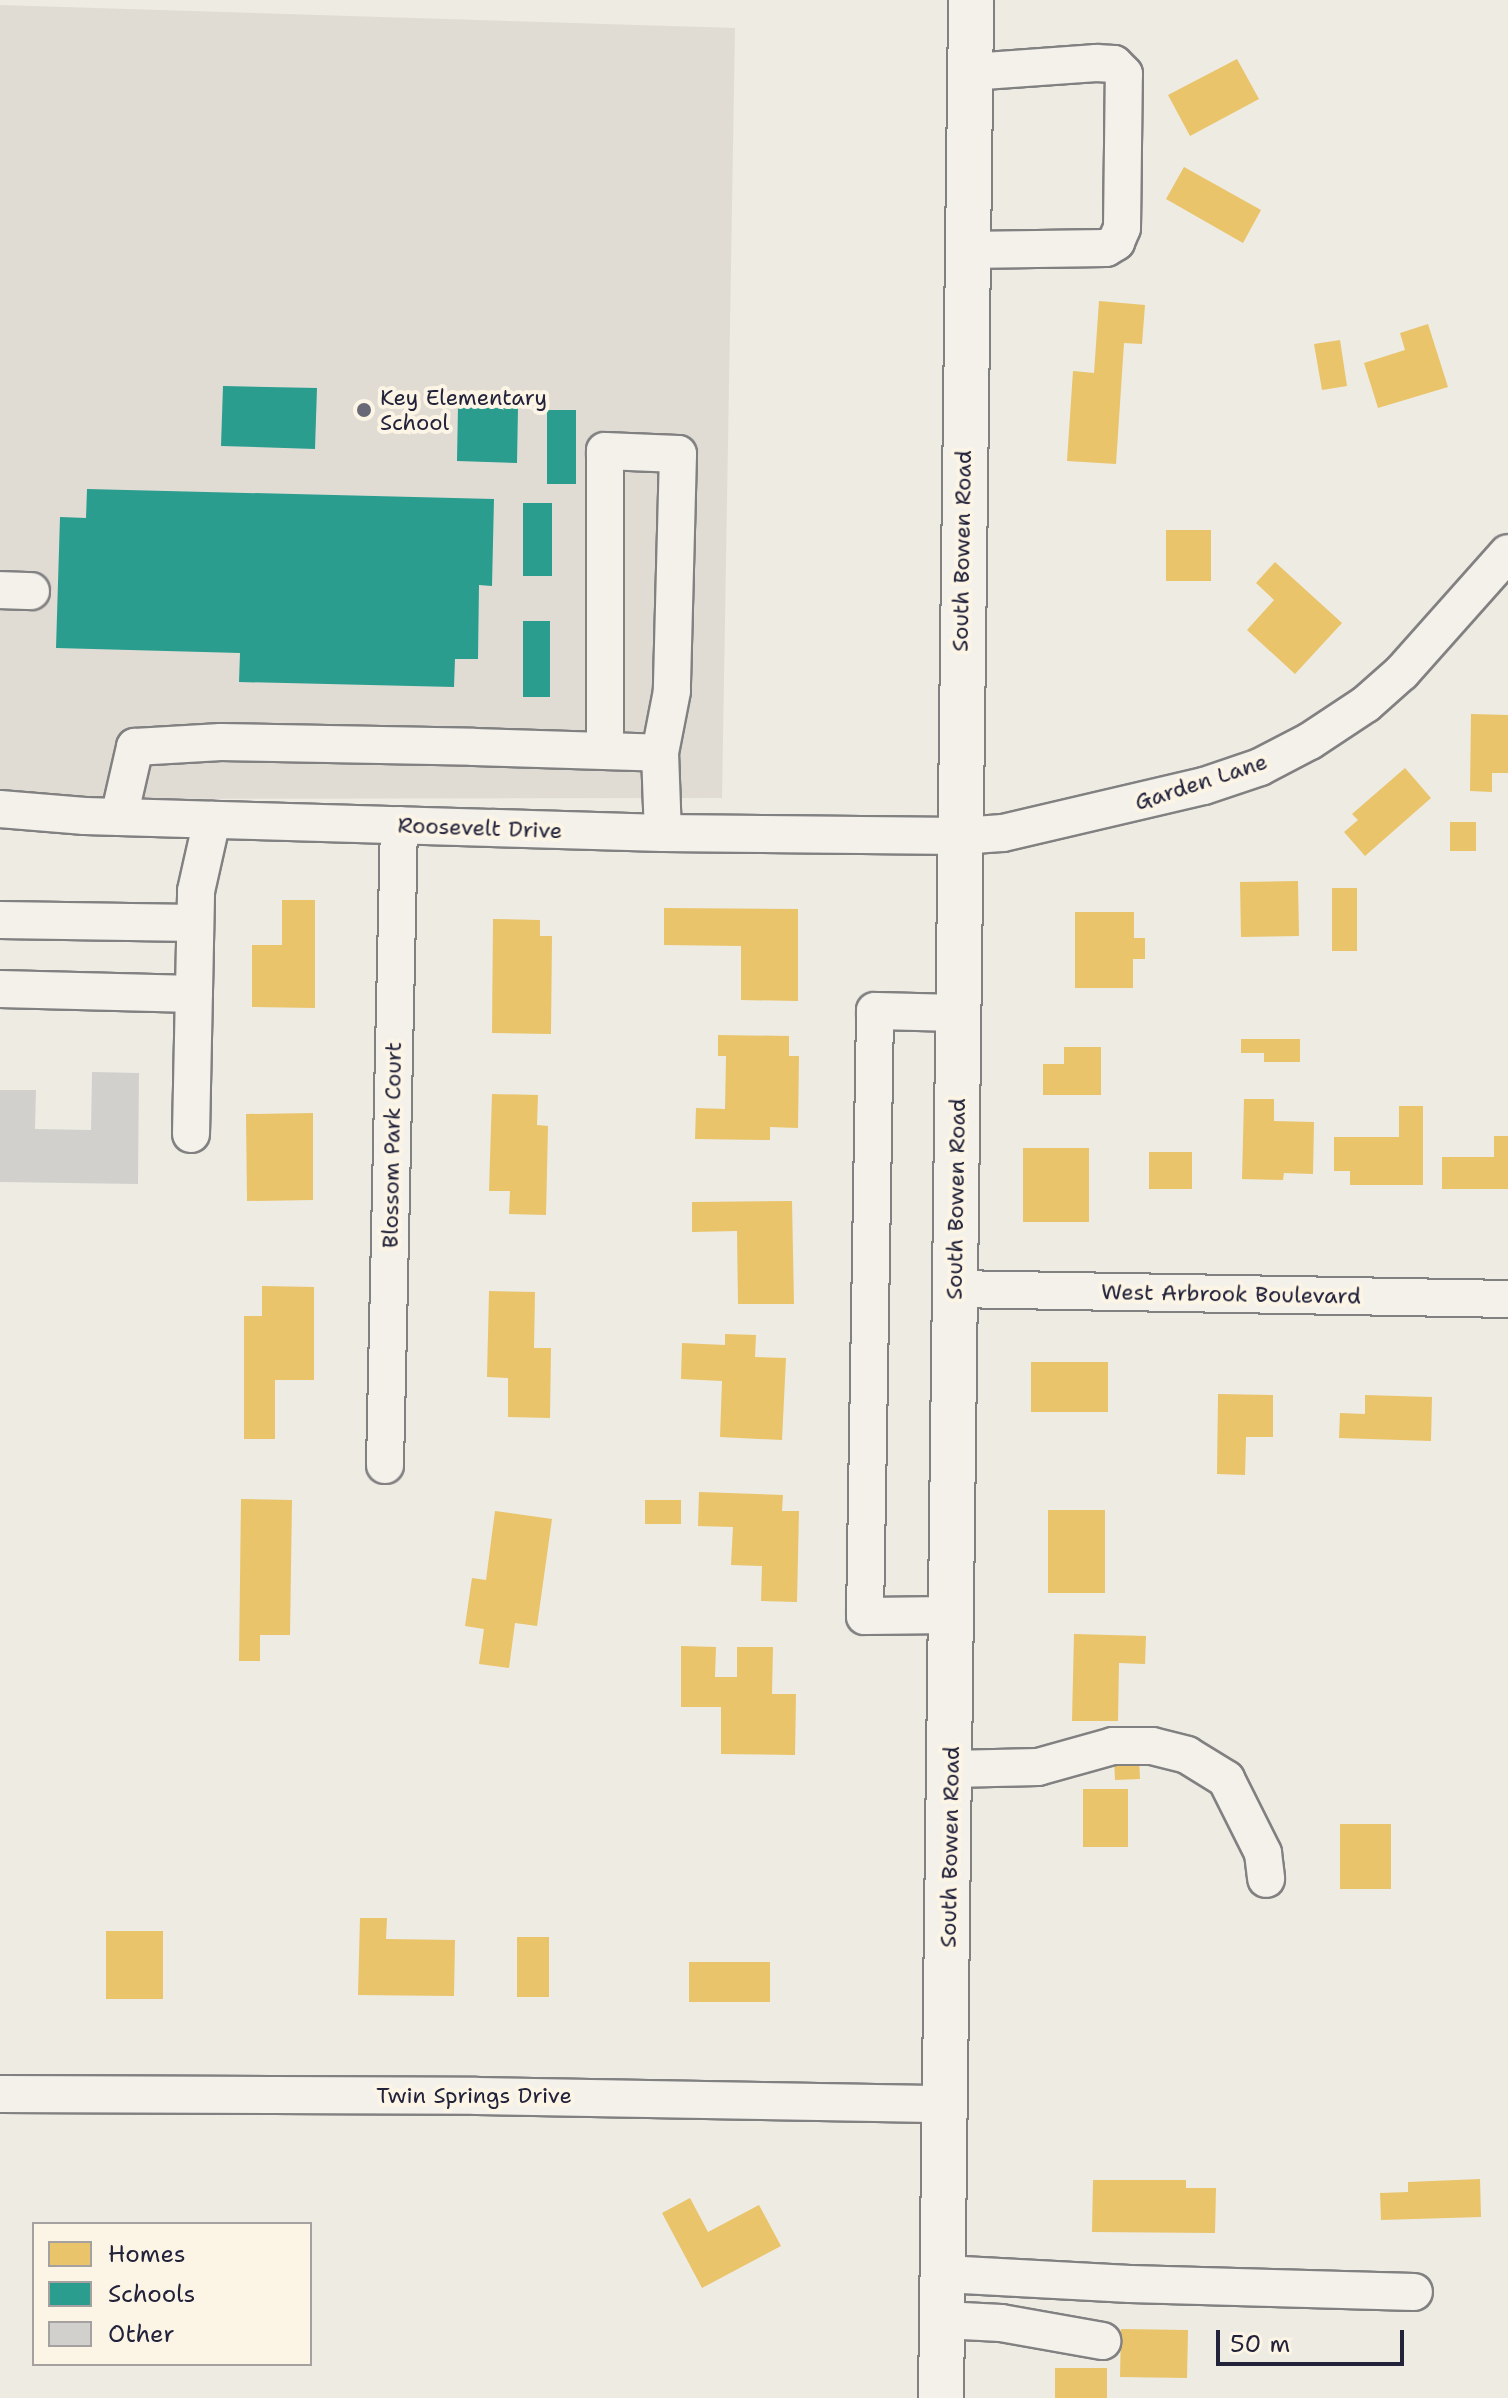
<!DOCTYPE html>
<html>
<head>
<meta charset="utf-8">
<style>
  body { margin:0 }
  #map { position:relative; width:1508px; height:2398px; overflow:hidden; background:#eeebe3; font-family:"Shantell Sans",sans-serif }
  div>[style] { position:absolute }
  .built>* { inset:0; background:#e0dcd4 }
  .homes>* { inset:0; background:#e9c46a }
  .schools>* { inset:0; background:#2a9d8f }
  .building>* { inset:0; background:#d2d0cc }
  .roads { filter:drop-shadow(2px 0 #828182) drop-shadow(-2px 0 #828182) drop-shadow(0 2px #828182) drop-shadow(0 -2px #828182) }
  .minor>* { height:36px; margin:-18px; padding:0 18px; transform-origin:18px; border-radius:18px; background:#f4f1eb }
  .major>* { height:44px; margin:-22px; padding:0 22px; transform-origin:22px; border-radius:22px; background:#f4f1eb }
  .dots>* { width:22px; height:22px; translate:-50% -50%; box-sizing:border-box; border:4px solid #fcf5e5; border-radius:50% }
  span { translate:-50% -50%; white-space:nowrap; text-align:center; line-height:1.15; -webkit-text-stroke:8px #fcf5e5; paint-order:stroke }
  .poi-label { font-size:22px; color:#22223b }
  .left { translate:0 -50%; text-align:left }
  .street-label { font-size:22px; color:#22223b }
  .legend { position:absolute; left:32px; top:2222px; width:280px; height:144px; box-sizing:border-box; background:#fcf5e5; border:2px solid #a5a1a1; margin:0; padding:10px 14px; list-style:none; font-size:24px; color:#22223b }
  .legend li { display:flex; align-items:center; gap:16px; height:40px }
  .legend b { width:40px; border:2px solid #a5a1a1 }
  .scale { position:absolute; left:1216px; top:2330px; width:188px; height:36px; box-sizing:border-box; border:4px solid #22223b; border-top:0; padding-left:10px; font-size:24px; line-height:28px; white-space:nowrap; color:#22223b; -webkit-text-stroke:6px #fcf5e5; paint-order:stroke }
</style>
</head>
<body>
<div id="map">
  <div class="built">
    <i style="clip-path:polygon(0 5px,735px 28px,722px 798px,16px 799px,0 792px)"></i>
  </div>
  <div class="homes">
    <i style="clip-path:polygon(1237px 59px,1259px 99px,1190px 136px,1168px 95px)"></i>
    <i style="clip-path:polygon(1184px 167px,1261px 210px,1243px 243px,1166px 199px)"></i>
    <i style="clip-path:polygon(1099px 301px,1145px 305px,1142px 344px,1124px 343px,1116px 464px,1067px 461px,1073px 371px,1094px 373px)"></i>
    <i style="clip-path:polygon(1428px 324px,1448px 387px,1378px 408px,1364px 363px,1405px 350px,1400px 333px)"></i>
    <i style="clip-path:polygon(1340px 340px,1347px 386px,1322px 390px,1314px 344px)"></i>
    <i style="clip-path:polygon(1166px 530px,1211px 530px,1211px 581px,1166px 581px)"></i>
    <i style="clip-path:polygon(1275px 562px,1342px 623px,1295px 674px,1247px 630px,1274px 600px,1256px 583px)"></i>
    <i style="clip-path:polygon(1471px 714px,1508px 715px,1508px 773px,1492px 773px,1492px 792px,1470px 791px)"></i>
    <i style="clip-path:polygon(1405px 768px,1431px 798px,1365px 856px,1344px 832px,1358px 820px,1352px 814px)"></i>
    <i style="clip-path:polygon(1450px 822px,1476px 822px,1476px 851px,1450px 851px)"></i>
    <i style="clip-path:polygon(1298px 881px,1299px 936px,1241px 937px,1240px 882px)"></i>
    <i style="clip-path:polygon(1332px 888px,1357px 888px,1357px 951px,1332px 951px)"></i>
    <i style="clip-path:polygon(282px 900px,315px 900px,315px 1008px,252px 1007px,252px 945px,282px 945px)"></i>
    <i style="clip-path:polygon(664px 908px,798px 909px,798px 1001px,741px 1000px,741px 946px,664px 945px)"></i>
    <i style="clip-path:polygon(1075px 912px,1134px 912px,1134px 938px,1145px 938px,1145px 959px,1133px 959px,1133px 988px,1075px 988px)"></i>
    <i style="clip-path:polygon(493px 919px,540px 920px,540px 936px,552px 936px,551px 1034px,492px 1033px)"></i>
    <i style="clip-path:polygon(718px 1035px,789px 1036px,789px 1056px,799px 1056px,798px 1128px,770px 1127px,770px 1140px,695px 1139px,696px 1108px,725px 1109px,726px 1056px,718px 1056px)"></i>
    <i style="clip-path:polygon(1241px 1039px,1300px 1039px,1300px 1062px,1264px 1062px,1264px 1053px,1241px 1053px)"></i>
    <i style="clip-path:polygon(1064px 1047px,1101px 1047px,1101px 1095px,1043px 1095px,1043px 1064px,1064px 1064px)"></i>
    <i style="clip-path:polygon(492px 1094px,538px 1095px,537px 1125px,548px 1126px,546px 1215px,509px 1214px,510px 1191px,489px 1191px)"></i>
    <i style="clip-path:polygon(1244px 1099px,1274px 1099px,1274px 1121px,1314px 1122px,1313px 1174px,1284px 1173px,1283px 1180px,1242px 1179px)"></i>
    <i style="clip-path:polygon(1399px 1106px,1423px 1106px,1423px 1185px,1350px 1185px,1350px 1171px,1334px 1171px,1334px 1137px,1399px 1137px)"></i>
    <i style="clip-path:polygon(313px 1113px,313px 1200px,247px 1201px,246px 1114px)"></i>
    <i style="clip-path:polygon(1494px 1136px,1508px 1136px,1508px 1189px,1442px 1189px,1442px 1157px,1494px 1157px)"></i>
    <i style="clip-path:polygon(1023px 1148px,1089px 1148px,1089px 1222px,1023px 1222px)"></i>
    <i style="clip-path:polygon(1149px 1152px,1192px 1152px,1192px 1189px,1149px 1189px)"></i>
    <i style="clip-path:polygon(792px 1201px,794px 1304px,738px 1304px,737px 1231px,692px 1232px,692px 1202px)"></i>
    <i style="clip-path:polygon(262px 1286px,314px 1287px,314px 1380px,275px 1380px,275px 1439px,244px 1439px,244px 1316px,262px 1316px)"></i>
    <i style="clip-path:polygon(489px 1291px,535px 1292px,534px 1348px,551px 1348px,550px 1418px,508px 1417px,508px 1378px,487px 1377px)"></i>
    <i style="clip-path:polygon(725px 1334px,756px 1335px,755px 1357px,786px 1358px,782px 1440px,720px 1437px,722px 1381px,681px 1379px,682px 1343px,725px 1345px)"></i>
    <i style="clip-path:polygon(1031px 1362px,1108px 1362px,1108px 1412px,1031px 1412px)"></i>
    <i style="clip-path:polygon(1218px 1394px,1273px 1395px,1273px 1437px,1246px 1437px,1245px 1475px,1217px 1474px)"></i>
    <i style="clip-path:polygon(1365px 1395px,1432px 1397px,1431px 1441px,1339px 1438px,1340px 1413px,1365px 1414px)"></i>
    <i style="clip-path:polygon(699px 1492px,783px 1495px,782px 1511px,799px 1511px,797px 1602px,761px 1601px,762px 1566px,731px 1565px,733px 1527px,698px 1526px)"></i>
    <i style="clip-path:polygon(241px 1499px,292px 1500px,290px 1635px,260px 1635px,260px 1661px,239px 1661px)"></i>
    <i style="clip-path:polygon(645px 1500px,681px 1500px,681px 1524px,645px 1524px)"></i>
    <i style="clip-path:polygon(1048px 1510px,1105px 1510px,1105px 1593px,1048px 1593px)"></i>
    <i style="clip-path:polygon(495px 1511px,552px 1519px,537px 1626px,515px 1623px,509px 1668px,479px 1664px,484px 1629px,465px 1626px,472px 1578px,486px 1580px)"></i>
    <i style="clip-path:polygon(1074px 1634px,1146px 1636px,1145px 1664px,1119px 1663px,1118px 1721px,1072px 1721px)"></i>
    <i style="clip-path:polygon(681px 1646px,716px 1647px,715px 1677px,737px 1677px,737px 1647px,773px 1647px,772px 1694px,796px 1694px,795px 1755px,721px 1754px,721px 1707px,681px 1707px)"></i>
    <i style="clip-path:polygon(1139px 1757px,1140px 1779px,1115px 1780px,1114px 1759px)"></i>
    <i style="clip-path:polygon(1083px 1789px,1128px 1789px,1128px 1847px,1083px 1847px)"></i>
    <i style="clip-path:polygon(1340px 1824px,1391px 1824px,1391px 1889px,1340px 1889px)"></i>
    <i style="clip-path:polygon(360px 1918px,387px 1918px,386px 1939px,455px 1940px,454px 1996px,358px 1995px)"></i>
    <i style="clip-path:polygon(106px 1931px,163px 1931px,163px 1999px,106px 1999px)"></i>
    <i style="clip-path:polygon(517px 1937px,549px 1937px,549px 1997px,517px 1997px)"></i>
    <i style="clip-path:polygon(689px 1962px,770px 1962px,770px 2002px,689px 2002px)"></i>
    <i style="clip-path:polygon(1480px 2179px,1481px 2217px,1381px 2220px,1380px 2193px,1408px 2192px,1408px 2182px)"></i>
    <i style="clip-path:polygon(1093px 2180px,1186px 2180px,1186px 2188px,1216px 2188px,1215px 2233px,1092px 2232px)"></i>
    <i style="clip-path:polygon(690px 2198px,708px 2232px,759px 2205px,781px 2246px,702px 2288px,662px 2213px)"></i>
    <i style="clip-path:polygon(1121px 2329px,1188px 2330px,1187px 2378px,1120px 2377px)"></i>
    <i style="clip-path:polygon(1055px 2368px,1107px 2368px,1107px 2398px,1055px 2398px)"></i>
  </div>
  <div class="schools">
    <i style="clip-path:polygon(223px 386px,317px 388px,315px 449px,221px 446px)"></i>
    <i style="clip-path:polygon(458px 406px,518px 408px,517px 463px,457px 461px)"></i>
    <i style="clip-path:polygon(547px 410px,576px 410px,576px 484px,547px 484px)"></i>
    <i style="clip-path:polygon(87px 489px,494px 499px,492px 586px,479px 585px,478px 659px,455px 659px,454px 687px,239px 682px,240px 653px,56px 648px,60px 517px,86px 518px)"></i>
    <i style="clip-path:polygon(523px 503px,552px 503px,552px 576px,523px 576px)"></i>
    <i style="clip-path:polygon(523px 621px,550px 621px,550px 697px,523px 697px)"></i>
  </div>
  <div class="building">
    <i style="clip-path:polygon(92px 1072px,139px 1073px,138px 1184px,0 1182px,0 1090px,36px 1090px,35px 1129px,91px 1130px)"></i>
  </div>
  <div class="roads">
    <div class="minor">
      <i style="left:967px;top:250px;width:139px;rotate:-0.8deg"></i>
      <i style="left:1106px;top:248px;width:12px;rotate:-31deg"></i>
      <i style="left:1116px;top:242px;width:15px;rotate:-67deg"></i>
      <i style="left:1122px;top:228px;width:154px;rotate:-89.3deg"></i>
      <i style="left:1124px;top:74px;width:14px;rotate:-135deg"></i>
      <i style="left:1114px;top:64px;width:18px;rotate:-177deg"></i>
      <i style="left:1096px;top:63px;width:127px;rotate:175.9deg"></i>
      <i style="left:0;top:590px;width:31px;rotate:2deg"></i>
      <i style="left:605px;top:751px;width:300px;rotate:-90deg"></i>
      <i style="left:605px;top:451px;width:73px;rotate:2.4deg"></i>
      <i style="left:678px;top:454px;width:237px;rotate:91.5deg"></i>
      <i style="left:672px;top:691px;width:63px;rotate:101deg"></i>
      <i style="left:0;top:809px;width:85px;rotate:4.7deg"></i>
      <i style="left:85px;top:816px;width:578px;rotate:1.68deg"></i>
      <i style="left:663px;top:833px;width:298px;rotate:0.6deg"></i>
      <i style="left:961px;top:836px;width:42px;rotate:-4.1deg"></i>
      <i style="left:1003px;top:833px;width:206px;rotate:-13.2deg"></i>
      <i style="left:1204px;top:786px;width:59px;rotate:-18.7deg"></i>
      <i style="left:1260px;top:767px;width:56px;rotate:-27.5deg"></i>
      <i style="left:1310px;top:741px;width:67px;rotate:-33.5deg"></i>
      <i style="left:1366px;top:704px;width:48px;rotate:-41.6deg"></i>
      <i style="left:1402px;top:672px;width:159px;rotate:-48.3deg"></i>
      <i style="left:119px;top:817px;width:72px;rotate:-77.1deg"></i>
      <i style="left:135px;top:747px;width:86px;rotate:-3.3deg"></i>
      <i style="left:221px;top:742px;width:253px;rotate:1.1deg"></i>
      <i style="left:474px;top:747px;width:186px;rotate:1.8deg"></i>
      <i style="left:660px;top:753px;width:80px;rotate:87.9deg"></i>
      <i style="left:0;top:920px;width:195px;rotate:0.9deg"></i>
      <i style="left:0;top:989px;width:194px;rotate:1.5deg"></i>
      <i style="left:191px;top:1134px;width:243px;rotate:-88.8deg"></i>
      <i style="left:196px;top:891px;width:73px;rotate:-77.3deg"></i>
      <i style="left:954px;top:1289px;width:554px;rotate:1.03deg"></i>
      <i style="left:385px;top:1465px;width:640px;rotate:-88.75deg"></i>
      <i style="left:952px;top:1615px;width:87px;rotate:179.3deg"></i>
      <i style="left:865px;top:1616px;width:605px;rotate:-89.05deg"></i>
      <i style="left:875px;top:1011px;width:84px;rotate:1.4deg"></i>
      <i style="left:951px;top:1769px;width:87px;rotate:-1.3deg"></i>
      <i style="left:1038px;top:1767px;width:78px;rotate:-15.6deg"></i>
      <i style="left:1113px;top:1746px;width:39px"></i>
      <i style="left:1152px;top:1746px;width:36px;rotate:14deg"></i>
      <i style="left:1187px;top:1755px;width:46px;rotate:31.6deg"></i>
      <i style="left:1226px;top:1779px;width:83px;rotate:63.4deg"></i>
      <i style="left:1263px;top:1853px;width:26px;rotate:83deg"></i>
      <i style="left:0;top:2094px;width:476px;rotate:0.2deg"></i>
      <i style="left:476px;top:2096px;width:471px;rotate:1deg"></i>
      <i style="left:944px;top:2274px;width:186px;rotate:3.1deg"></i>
      <i style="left:1130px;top:2284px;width:284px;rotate:1.6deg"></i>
      <i style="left:943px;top:2320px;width:58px;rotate:3deg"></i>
      <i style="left:1001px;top:2323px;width:103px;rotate:10.1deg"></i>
    </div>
    <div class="major">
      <i style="left:941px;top:2398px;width:2398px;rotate:-89.28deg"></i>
    </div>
  </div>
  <div class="dots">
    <i style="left:364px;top:410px;background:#696876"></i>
  </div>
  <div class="poi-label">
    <span class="left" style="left:380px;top:410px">Key Elementary<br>School</span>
  </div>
  <div class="street-label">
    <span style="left:962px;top:551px;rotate:-89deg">South Bowen Road</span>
    <span style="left:1201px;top:782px;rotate:-18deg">Garden Lane</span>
    <span style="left:480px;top:828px;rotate:2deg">Roosevelt Drive</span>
    <span style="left:392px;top:1145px;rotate:-89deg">Blossom Park Court</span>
    <span style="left:956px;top:1199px;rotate:-89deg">South Bowen Road</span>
    <span style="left:1231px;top:1294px;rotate:1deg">West Arbrook Boulevard</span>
    <span style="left:950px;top:1847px;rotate:-89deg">South Bowen Road</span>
    <span style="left:474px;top:2096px">Twin Springs Drive</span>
  </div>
  <ul class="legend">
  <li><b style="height:22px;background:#e9c46a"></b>Homes</li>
  <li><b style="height:22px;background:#2a9d8f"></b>Schools</li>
  <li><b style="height:22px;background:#d2d0cc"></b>Other</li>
  </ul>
  <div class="scale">50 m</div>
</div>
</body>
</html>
